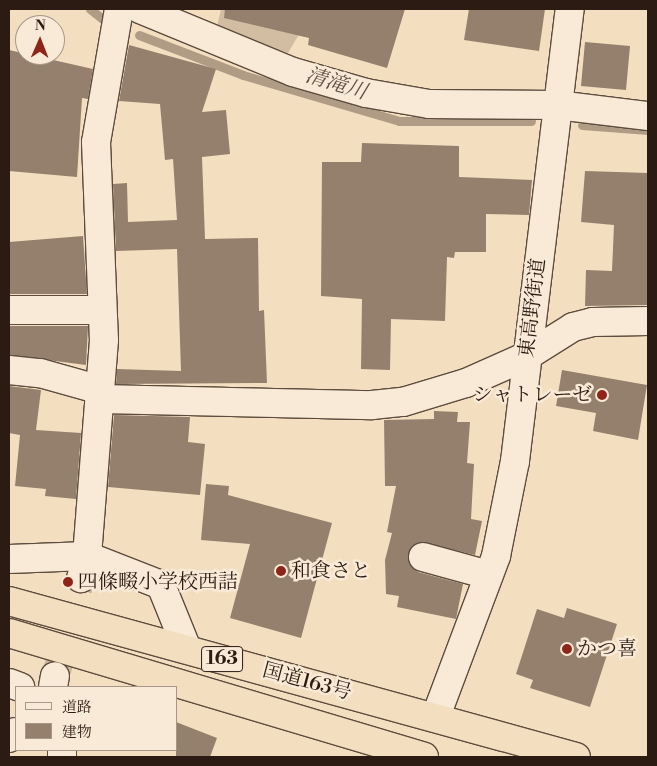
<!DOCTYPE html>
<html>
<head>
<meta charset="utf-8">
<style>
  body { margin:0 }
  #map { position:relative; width:657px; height:766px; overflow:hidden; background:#f4dec0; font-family:"Libre Bodoni","Noto Serif JP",serif }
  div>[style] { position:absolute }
  .green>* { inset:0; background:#d2bda3 }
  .stream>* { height:9px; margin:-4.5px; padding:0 4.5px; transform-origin:4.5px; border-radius:4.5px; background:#b09c85 }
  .building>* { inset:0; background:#94806d }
  .minor-tunnel>* { height:28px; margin-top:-14px; transform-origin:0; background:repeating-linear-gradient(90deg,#ccb79d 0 28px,transparent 0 42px) }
  .roads { filter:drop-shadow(1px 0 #5d4c3e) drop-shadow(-1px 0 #5d4c3e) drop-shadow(0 1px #5d4c3e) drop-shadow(0 -1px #5d4c3e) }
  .minor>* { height:28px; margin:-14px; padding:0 14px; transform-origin:14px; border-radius:14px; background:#f8ead6 }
  .highway>* { height:28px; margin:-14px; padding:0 14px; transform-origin:14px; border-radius:14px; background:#f4dec0 }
  .dots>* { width:14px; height:14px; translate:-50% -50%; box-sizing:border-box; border:2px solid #f8ead6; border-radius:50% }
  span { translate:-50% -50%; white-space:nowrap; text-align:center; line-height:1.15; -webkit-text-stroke:5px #f8ead6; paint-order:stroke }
  .shield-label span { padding:1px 4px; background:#f8ead6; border:1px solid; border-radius:4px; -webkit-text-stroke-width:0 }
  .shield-label { font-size:19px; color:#2b1b13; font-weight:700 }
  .street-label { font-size:20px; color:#2b1b13 }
  .poi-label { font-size:20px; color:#2b1b13 }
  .right { translate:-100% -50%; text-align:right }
  .left { translate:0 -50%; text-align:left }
  .water-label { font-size:21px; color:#604f41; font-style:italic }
  .frame { position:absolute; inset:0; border:10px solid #2b1b13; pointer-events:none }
  .legend { position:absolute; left:15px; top:686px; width:162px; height:65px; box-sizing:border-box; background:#f8ead6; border:1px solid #a69788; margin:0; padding:6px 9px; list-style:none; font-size:15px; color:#2b1b13 }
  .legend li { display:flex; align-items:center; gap:10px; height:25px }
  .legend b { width:25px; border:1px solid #a69788 }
  .north { position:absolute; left:15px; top:15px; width:50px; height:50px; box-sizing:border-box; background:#f8ead6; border:1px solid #a69788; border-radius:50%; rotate:1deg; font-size:14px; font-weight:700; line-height:20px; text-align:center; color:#2b1b13 }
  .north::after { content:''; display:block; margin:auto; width:18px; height:22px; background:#8f2418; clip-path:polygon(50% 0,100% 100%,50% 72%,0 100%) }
</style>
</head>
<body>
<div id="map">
  <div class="green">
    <i style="clip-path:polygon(221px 9px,314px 9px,288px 53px,216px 31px)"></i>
  </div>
  <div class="stream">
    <i style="left:90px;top:9px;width:16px;rotate:38deg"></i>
    <i style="left:139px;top:35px;width:111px;rotate:21deg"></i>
    <i style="left:243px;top:75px;width:163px;rotate:16.4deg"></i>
    <i style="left:399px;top:121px;width:132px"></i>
    <i style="left:582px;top:125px;width:66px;rotate:4.3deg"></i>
  </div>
  <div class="building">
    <i style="clip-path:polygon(225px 9px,405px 9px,387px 68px,308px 45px,309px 38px,224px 18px)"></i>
    <i style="clip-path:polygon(469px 9px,545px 9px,539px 51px,464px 40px)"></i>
    <i style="clip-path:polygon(585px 42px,630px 46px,626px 90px,581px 86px)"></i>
    <i style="clip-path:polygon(129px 45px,216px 69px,202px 112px,226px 110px,230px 154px,202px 157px,205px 239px,258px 238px,259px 311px,264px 310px,267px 383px,116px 384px,117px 369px,181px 371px,177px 249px,116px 251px,113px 184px,127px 183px,128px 222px,177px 220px,173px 159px,165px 160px,160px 104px,119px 101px)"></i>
    <i style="clip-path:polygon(9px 50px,93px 69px,88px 99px,82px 98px,77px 177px,9px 171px)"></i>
    <i style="clip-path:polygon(362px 143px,459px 146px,459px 177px,532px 180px,529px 215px,486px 214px,486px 252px,455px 252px,454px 258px,447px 257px,445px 321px,391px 319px,390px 370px,361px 369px,362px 299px,321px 296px,322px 162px,361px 162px)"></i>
    <i style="clip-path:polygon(585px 171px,648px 173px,648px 305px,585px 306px,586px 270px,612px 271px,614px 225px,581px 222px)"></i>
    <i style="clip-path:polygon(83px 236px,87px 294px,9px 294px,9px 242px)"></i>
    <i style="clip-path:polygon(9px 326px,88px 326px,86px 365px,9px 355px)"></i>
    <i style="clip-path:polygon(562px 370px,647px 385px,638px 440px,593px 431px,596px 413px,556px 406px)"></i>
    <i style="clip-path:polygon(9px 386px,41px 390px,36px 430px,81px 433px,76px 499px,45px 496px,46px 489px,15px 486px,20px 435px,9px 433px)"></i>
    <i style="clip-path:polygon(434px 411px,458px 412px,457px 422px,470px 422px,467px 463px,474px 464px,471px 519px,482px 521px,475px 555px,420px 542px,412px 546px,408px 560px,418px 572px,463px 584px,456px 619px,397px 607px,399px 596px,386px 594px,385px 560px,392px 533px,387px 532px,396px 486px,385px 486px,384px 420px,434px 419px)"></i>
    <i style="clip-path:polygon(114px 415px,190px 417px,188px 442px,205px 444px,200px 495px,108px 487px)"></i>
    <i style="clip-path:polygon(206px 484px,229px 486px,228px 495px,332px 523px,301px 638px,230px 618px,250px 544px,201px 540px)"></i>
    <i style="clip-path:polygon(567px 608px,617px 624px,590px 707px,530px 688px,533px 680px,516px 674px,537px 609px,564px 618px)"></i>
    <i style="clip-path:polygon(176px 722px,217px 738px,210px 757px,176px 757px)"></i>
  </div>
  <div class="minor-tunnel">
    <i style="left:57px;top:671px;width:96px;rotate:-75.5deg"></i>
  </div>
  <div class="roads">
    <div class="minor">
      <i style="left:119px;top:9px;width:135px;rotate:99.8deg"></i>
      <i style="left:96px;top:142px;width:198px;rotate:87.7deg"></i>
      <i style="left:104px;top:340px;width:217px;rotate:94.5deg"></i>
      <i style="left:87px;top:556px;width:79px;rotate:21.4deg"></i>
      <i style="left:161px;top:585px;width:69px;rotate:67.9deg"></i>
      <i style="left:140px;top:9px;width:165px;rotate:22.4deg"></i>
      <i style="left:293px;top:72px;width:76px;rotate:16deg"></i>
      <i style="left:366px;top:93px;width:64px;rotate:9.9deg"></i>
      <i style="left:429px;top:104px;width:128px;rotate:0.4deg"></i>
      <i style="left:557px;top:105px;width:92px;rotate:6.9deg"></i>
      <i style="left:9px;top:310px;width:93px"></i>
      <i style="left:9px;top:370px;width:31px;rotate:6deg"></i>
      <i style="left:40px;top:373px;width:63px;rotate:15.6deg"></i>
      <i style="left:101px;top:399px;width:271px;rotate:1.3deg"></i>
      <i style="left:372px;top:405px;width:31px;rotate:-6deg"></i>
      <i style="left:403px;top:402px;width:66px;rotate:-16.8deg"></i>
      <i style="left:466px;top:383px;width:67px;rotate:-23.9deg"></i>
      <i style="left:527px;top:356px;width:54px;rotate:-32.2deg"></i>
      <i style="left:573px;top:327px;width:21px;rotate:-14deg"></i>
      <i style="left:593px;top:322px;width:55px;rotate:-1deg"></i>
      <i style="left:423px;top:557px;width:68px;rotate:15.3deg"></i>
      <i style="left:9px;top:559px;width:78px;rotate:-2.2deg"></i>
      <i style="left:87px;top:556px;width:23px;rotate:105deg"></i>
      <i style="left:9px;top:683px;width:12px;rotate:20deg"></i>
      <i style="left:53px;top:687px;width:11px;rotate:-80deg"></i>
      <i style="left:436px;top:716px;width:171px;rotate:-69.4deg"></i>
      <i style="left:496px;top:556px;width:97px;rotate:-78.7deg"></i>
      <i style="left:515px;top:461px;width:455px;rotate:-83.1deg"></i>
      <i style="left:9px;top:738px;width:9px;rotate:-41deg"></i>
      <i style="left:62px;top:757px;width:7px;rotate:-90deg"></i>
    </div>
    <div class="highway">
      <i style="left:9px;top:601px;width:588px;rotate:15.38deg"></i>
      <i style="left:9px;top:633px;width:433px;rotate:16.6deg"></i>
    </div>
  </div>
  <div class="dots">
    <i style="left:602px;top:395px;background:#8f2418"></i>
    <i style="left:281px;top:571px;background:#8f2418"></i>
    <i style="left:68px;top:582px;background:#8f2418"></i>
    <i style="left:567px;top:649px;background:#8f2418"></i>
  </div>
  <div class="shield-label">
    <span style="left:222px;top:659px">163</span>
  </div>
  <div class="street-label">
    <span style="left:533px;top:308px;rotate:-83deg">東高野街道</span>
    <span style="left:307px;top:682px;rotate:15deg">国道163号</span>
  </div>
  <div class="poi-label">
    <span class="right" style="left:592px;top:395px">シャトレーゼ</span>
    <span class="left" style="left:291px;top:571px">和食さと</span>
    <span class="left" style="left:78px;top:582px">四條畷小学校西詰</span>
    <span class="left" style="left:577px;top:649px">かつ喜</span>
  </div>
  <div class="water-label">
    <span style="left:336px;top:84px;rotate:17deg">清滝川</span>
  </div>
  <div class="frame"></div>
  <ul class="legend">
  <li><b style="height:6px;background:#f8ead6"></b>道路</li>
  <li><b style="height:14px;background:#94806d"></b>建物</li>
  </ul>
  <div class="north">N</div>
</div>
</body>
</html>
